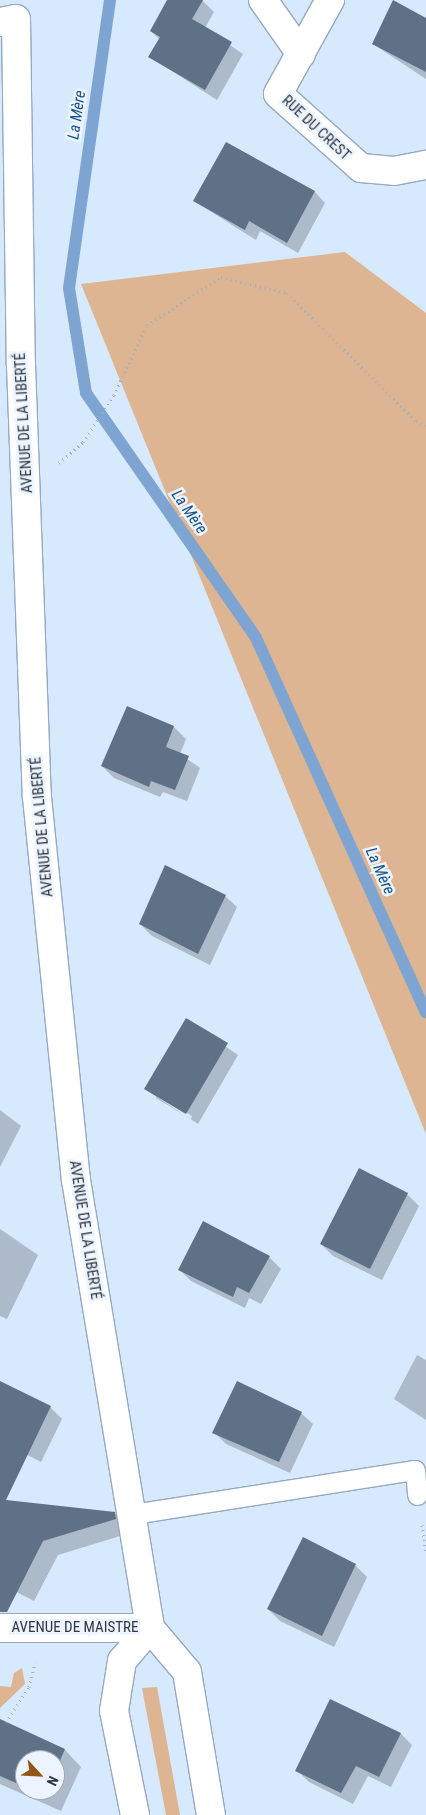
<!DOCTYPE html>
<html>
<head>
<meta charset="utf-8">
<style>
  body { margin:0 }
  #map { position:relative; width:426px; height:1815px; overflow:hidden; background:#d7e9fc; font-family:"Roboto Condensed",sans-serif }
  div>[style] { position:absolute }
  .green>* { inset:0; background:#ddb593 }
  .shadow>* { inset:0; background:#0003 }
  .stream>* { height:12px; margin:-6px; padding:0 6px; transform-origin:6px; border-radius:6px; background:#7ea5d1 }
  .building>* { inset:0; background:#5e7186 }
  .path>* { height:3px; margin-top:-1.5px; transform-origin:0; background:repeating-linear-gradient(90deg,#a2b1c1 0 1px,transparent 0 5px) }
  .roads { filter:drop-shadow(1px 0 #95a9c0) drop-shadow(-1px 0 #95a9c0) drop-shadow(0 1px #95a9c0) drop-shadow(0 -1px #95a9c0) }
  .service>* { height:19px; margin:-9.5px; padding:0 9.5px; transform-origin:9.5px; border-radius:9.5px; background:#fff }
  .minor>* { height:28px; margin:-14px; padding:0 14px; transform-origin:14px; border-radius:14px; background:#fff }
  span { translate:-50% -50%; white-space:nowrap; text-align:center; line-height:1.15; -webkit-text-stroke:5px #ecf5ff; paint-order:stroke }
  .street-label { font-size:15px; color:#2e3740 }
  .water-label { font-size:16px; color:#185188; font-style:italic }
  .north { position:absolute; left:15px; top:1750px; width:50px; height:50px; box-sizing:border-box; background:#ecf5ff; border:1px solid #a0a9b3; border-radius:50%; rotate:115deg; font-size:14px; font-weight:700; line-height:20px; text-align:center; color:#2e3740 }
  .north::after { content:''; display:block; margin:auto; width:18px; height:22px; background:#915615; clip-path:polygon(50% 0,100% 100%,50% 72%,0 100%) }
</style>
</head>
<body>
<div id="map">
  <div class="green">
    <i style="clip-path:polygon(345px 252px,426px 313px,426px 1134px,81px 284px)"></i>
    <i style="clip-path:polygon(22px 1668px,25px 1684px,0 1708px,0 1686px,11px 1687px,14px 1673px)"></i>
    <i style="clip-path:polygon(157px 1687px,180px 1815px,166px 1815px,142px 1688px)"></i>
  </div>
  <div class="shadow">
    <i style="clip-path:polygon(168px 0,202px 0,214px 12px,205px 28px,243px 54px,217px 100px,150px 57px,160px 40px,151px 31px)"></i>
    <i style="clip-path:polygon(426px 19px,426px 79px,373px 44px)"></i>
    <i style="clip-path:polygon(315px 192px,325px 203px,298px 253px,260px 231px,256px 240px,194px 201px)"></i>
    <i style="clip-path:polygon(127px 708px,174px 727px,186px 739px,180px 754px,200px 768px,187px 801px,163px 792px,160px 797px,114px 778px,102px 766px)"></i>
    <i style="clip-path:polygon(225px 896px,237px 907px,210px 965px,152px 936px,140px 924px)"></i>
    <i style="clip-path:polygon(evenodd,187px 1020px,238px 1055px,198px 1124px,145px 1089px,187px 1020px,156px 1095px,192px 1116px,191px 1119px,156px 1098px,156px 1095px)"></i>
    <i style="clip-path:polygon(0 1110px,21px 1126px,0 1167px)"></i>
    <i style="clip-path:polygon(407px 1194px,419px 1206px,382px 1280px,333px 1256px,321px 1244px)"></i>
    <i style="clip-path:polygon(204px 1223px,269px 1257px,281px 1269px,261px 1304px,249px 1298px,245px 1308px,191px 1281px,179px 1269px)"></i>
    <i style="clip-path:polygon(0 1229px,38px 1255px,7px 1319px,0 1316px)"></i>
    <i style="clip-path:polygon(417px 1355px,426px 1360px,426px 1420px,394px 1399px)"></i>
    <i style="clip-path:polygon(0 1383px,50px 1407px,62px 1419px,41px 1462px,0 1441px)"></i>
    <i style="clip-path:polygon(301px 1413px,313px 1424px,290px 1473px,226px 1444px,214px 1432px)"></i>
    <i style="clip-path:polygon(0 1500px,114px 1513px,130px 1533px,58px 1555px,34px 1601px,3px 1585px,0 1592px)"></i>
    <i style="clip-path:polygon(303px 1539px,355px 1565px,367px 1577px,334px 1647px,280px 1621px,268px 1609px)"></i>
    <i style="clip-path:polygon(evenodd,0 1721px,65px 1750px,81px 1767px,61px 1811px,0 1784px,0 1721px,25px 1760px,55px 1760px,55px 1790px,25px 1790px,25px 1760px)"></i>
    <i style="clip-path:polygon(401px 1734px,412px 1745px,391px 1787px,368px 1776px,353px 1804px,309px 1782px,297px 1770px)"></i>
  </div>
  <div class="stream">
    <i style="left:110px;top:0;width:291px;rotate:98.1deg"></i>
    <i style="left:69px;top:288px;width:106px;rotate:80.8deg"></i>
    <i style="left:86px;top:393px;width:298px;rotate:55.2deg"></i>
    <i style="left:256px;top:638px;width:411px;rotate:65.6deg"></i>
  </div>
  <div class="building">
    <i style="clip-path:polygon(167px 0,203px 0,192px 19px,232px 42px,205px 90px,148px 57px,160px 37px,150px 31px)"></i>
    <i style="clip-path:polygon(393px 0,426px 18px,426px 72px,372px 44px)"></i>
    <i style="clip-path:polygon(226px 142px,315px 191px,287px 243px,249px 221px,245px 230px,193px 201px)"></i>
    <i style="clip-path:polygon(127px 706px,174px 726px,166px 747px,189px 756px,175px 790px,151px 781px,149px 787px,101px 766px)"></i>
    <i style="clip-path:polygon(165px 865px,226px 895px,198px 954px,139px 924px)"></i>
    <i style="clip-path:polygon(186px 1018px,228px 1043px,186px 1114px,144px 1089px)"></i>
    <i style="clip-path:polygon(359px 1168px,408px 1193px,370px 1269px,320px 1244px)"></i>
    <i style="clip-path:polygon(203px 1221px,270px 1256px,249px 1293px,237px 1287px,233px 1297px,178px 1270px)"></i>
    <i style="clip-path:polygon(0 1381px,51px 1406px,6px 1500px,115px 1512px,116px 1519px,43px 1541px,7px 1612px,0 1612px)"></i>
    <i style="clip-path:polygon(237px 1381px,302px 1412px,279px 1462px,212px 1433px)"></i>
    <i style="clip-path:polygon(303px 1537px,356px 1564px,322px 1636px,267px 1609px)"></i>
    <i style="clip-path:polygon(330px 1699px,401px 1733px,379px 1777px,356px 1766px,341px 1793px,295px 1771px)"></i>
    <i style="clip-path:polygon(0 1719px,65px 1749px,55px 1772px,55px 1760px,25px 1760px,25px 1787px,0 1776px)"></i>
  </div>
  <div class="path">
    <i style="left:59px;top:463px;width:32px;rotate:-41deg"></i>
    <i style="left:83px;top:442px;width:56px;rotate:-56.6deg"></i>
    <i style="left:114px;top:395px;width:77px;rotate:-64.8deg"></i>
    <i style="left:147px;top:325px;width:88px;rotate:-33deg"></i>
    <i style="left:221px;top:277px;width:68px;rotate:13.6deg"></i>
    <i style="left:287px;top:293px;width:182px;rotate:44.8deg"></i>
    <i style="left:416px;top:421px;width:11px;rotate:22deg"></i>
    <i style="left:422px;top:1525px;width:28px;rotate:82deg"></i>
    <i style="left:6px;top:1722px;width:42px;rotate:-56.7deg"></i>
    <i style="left:29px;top:1687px;width:25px;rotate:-76deg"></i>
  </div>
  <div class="roads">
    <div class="service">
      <i style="left:133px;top:1514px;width:285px;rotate:-8.9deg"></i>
      <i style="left:415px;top:1470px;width:25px;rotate:85deg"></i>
    </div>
    <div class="minor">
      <i style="left:263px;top:0;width:66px;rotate:54.9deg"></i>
      <i style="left:330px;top:0;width:107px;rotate:119deg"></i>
      <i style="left:278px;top:94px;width:111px;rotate:41.7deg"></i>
      <i style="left:361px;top:168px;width:33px;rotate:5deg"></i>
      <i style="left:394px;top:171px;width:33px;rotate:-11deg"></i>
      <i style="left:0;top:22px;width:16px;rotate:-11deg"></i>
      <i style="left:16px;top:19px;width:346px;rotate:89.2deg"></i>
      <i style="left:21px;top:365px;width:432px;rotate:87.9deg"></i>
      <i style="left:37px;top:797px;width:385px;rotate:84.2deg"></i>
      <i style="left:76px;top:1180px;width:454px;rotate:80.6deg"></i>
      <i style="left:150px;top:1628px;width:57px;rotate:49.9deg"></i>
      <i style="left:187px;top:1672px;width:145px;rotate:80.5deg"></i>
      <i style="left:0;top:1628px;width:150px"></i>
      <i style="left:135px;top:1815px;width:106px;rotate:-101.4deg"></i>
      <i style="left:114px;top:1711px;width:51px;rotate:-80.9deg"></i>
      <i style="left:122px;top:1661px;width:43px;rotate:-49.7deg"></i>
    </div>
  </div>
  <div class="street-label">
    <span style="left:316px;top:128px;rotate:43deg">RUE DU CREST</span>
    <span style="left:24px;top:423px;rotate:-93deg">AVENUE DE LA LIBERTÉ</span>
    <span style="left:42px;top:827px;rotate:-95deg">AVENUE DE LA LIBERTÉ</span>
    <span style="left:85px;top:1230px;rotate:81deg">AVENUE DE LA LIBERTÉ</span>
    <span style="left:75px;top:1628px">AVENUE DE MAISTRE</span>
  </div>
  <div class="water-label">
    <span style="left:77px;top:115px;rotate:-82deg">La Mère</span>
    <span style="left:189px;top:512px;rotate:55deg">La Mère</span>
    <span style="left:380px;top:871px;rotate:66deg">La Mère</span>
  </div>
  <div class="north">N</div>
</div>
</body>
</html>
